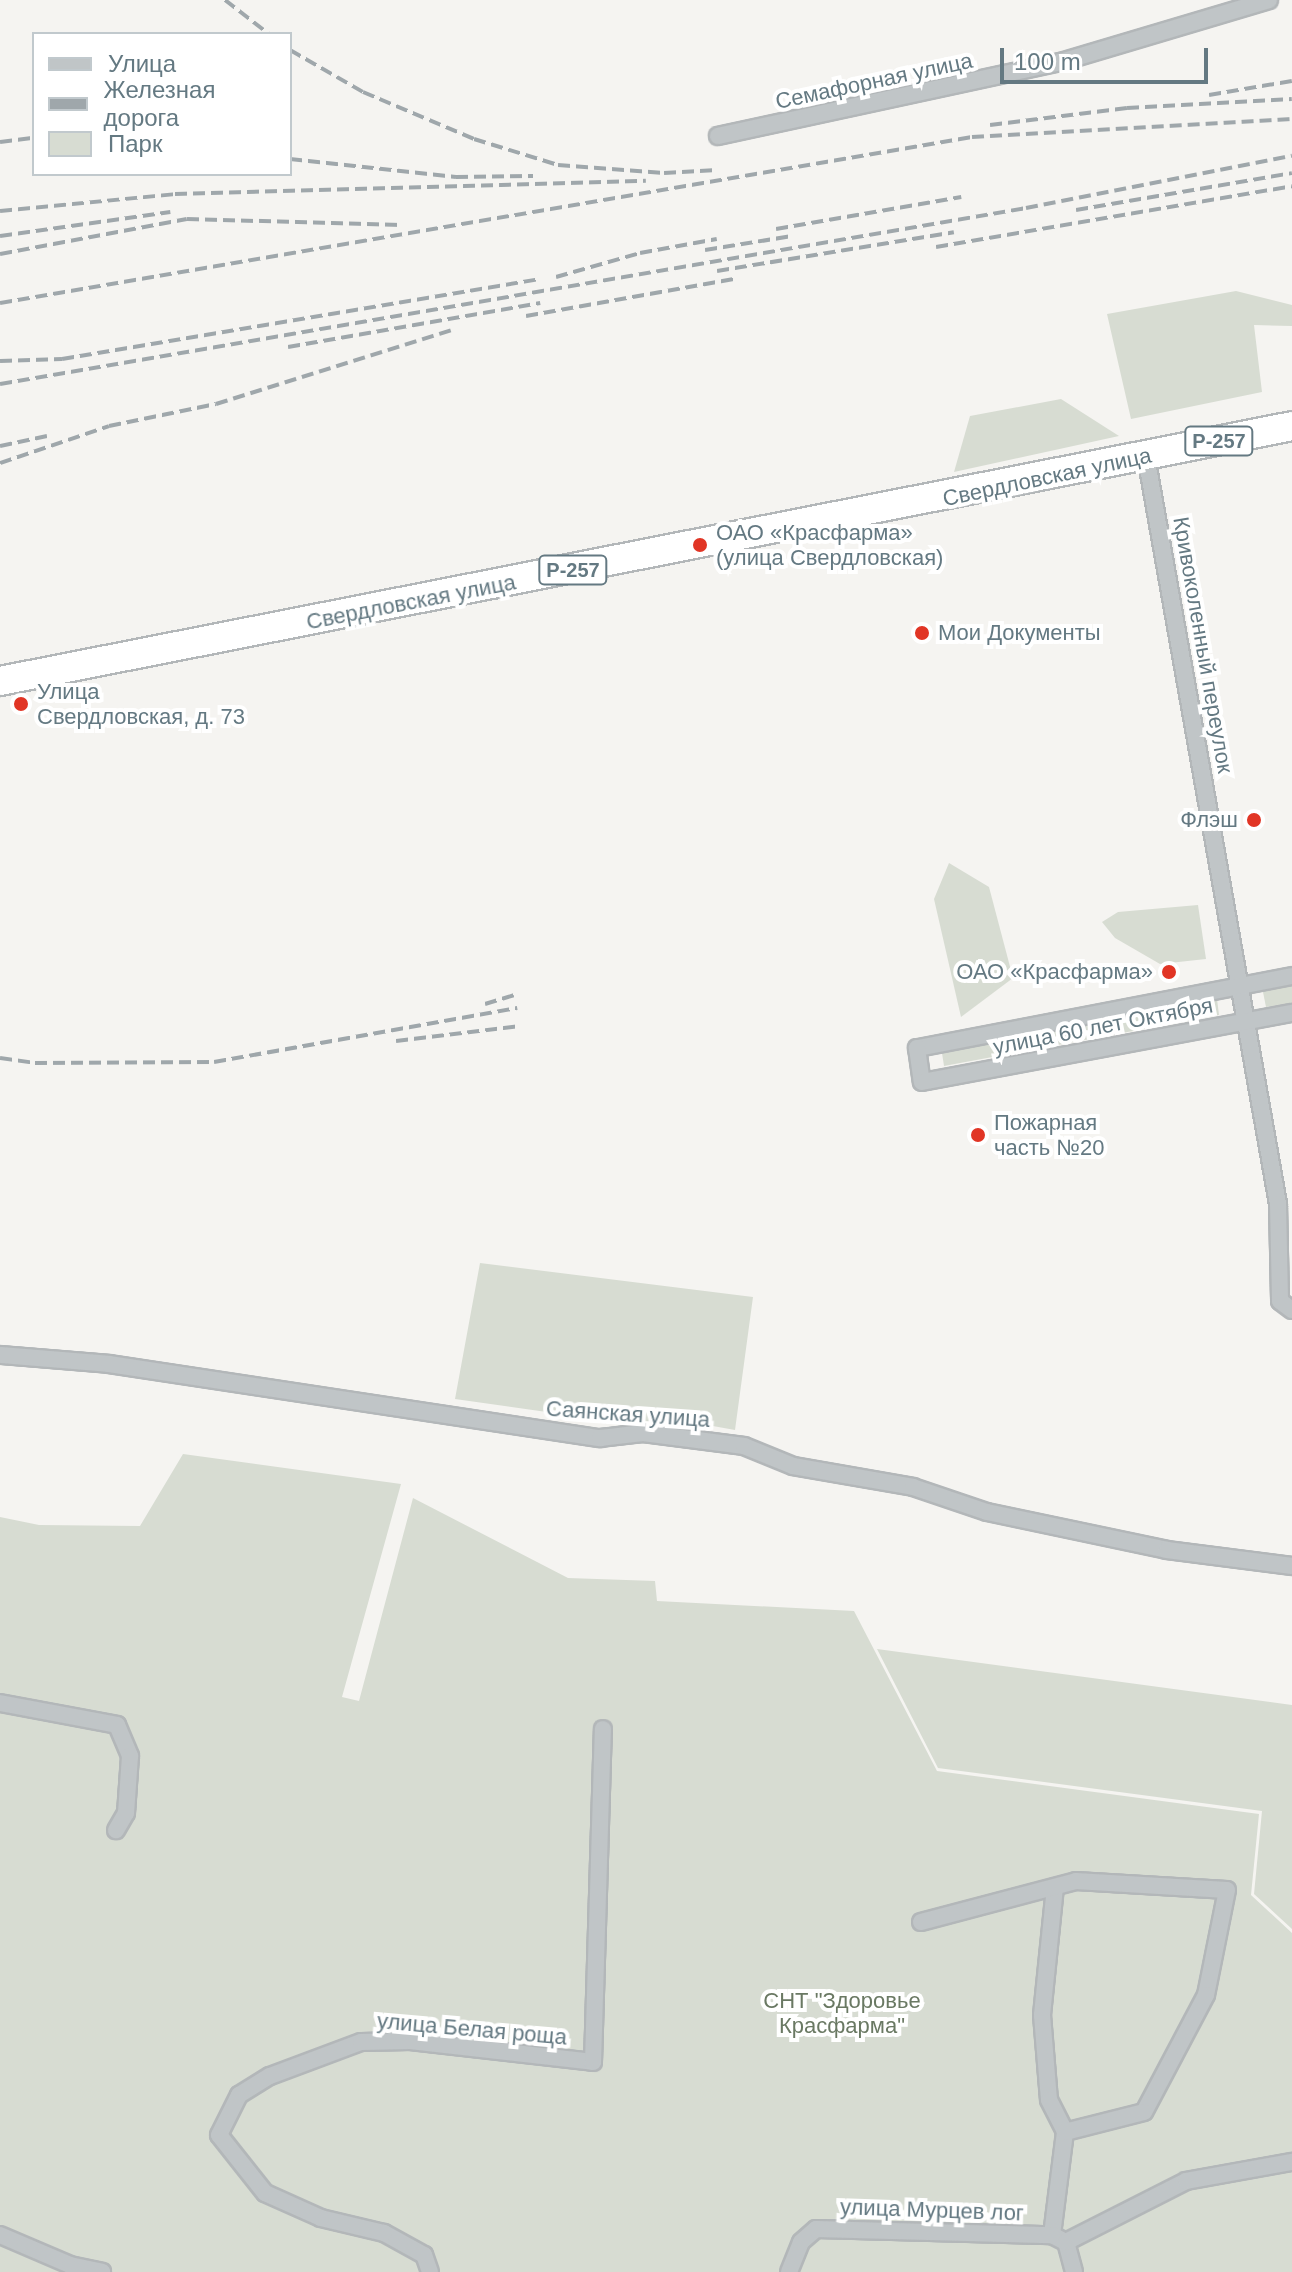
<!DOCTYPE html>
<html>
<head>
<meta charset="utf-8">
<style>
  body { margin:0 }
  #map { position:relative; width:1292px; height:2272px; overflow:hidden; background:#f5f4f1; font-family:Helvetica,sans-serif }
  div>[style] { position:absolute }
  .green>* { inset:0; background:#d7dcd2 }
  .roads { filter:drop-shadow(2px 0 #b3b7b9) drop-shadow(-2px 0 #b3b7b9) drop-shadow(0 2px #b3b7b9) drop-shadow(0 -2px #b3b7b9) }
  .street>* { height:16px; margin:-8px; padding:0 8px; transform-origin:8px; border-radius:8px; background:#c0c5c7 }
  .highway>* { height:28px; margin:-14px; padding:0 14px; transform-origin:14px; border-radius:14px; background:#fff }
  .rail>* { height:4px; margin-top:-2px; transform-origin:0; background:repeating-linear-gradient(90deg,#9fa7ab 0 12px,transparent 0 18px) }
  .dots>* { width:22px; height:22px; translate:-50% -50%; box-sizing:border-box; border:4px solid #fff; border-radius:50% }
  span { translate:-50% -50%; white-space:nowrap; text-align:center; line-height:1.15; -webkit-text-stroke:8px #fff; paint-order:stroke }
  .shield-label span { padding:2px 6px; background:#fff; border:2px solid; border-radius:6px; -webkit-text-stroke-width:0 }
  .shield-label { font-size:20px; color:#647982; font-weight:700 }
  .street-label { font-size:22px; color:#647982 }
  .poi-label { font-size:22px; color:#647982 }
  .left { translate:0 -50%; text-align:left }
  .right { translate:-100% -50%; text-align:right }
  .park-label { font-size:22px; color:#6a7963 }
  .legend { position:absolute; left:32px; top:32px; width:260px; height:144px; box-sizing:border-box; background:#fff; border:2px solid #c1c9cd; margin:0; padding:10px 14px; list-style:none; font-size:24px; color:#647982 }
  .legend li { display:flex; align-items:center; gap:16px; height:40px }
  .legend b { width:40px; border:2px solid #c1c9cd }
  .scale { position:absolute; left:1000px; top:48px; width:208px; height:36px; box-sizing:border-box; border:4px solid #647982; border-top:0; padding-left:10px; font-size:24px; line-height:28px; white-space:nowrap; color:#647982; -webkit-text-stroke:6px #fff; paint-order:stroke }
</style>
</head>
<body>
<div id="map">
  <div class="green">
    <i style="clip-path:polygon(1236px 291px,1292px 305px,1292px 326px,1254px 325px,1262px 392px,1131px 419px,1107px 314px)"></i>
    <i style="clip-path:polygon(1061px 399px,1119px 436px,954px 472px,970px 416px)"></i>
    <i style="clip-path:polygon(949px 863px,989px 887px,1013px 978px,961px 1017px,934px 899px)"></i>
    <i style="clip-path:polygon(1198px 905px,1206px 959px,1160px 964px,1115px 938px,1102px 922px,1118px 912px)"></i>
    <i style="clip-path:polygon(1292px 982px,1292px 1003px,1266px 1007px,1262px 987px)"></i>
    <i style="clip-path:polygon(1217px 999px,1219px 1015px,944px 1066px,942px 1053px)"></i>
    <i style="clip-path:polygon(480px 1263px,753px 1297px,735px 1430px,685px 1421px,610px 1421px,455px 1399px)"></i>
    <i style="clip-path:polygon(183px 1454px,401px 1484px,342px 1697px,359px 1701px,413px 1498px,568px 1578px,655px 1581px,657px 1601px,854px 1611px,937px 1771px,1259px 1814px,1251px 1895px,1292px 1933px,1292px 2272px,0 2272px,0 1517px,39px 1525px,140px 1526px)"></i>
    <i style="clip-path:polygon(877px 1649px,1292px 1705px,1292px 1929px,1254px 1894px,1262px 1811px,938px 1768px)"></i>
  </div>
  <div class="roads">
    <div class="street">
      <i style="left:718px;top:136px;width:351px;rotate:-12.2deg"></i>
      <i style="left:1061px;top:62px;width:217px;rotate:-16.6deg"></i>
      <i style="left:1146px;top:456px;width:760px;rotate:79.99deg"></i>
      <i style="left:1278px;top:1204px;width:97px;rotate:88.8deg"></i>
      <i style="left:1280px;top:1301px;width:15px;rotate:37deg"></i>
      <i style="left:1292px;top:976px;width:382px;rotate:169.1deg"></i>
      <i style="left:917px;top:1048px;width:34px;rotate:82deg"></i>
      <i style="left:922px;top:1082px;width:376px;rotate:-10.6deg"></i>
      <i style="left:0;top:1355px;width:109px;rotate:4.7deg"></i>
      <i style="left:109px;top:1364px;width:497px;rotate:8.6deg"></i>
      <i style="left:600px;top:1438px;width:43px;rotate:-6.6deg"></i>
      <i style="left:643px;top:1433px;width:102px;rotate:7.3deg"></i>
      <i style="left:744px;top:1446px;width:53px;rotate:22.2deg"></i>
      <i style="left:793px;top:1466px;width:122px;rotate:9.9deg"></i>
      <i style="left:913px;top:1487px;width:78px;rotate:18.7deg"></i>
      <i style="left:987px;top:1512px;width:184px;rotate:11.9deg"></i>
      <i style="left:1167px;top:1550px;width:126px;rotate:7.3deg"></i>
      <i style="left:0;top:1703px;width:119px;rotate:10.6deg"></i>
      <i style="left:117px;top:1725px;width:34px;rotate:67deg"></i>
      <i style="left:130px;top:1756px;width:57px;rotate:94deg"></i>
      <i style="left:126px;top:1813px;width:20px;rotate:120deg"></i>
      <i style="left:1055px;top:1887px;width:129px;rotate:95.8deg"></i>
      <i style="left:1042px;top:2015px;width:85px;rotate:85.3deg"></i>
      <i style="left:1049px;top:2100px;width:36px;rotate:63deg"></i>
      <i style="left:1065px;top:2132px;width:104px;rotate:97.2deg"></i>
      <i style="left:1052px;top:2235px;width:16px;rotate:27deg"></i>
      <i style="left:1066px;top:2242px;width:31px;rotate:75deg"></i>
      <i style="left:921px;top:1922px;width:160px;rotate:-14.8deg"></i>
      <i style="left:1076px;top:1881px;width:151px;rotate:3.4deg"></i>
      <i style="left:1227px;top:1890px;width:107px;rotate:101.3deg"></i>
      <i style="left:1206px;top:1995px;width:132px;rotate:117.9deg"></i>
      <i style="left:1144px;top:2112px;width:81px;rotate:165.8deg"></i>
      <i style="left:0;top:2235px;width:76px;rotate:23.2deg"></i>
      <i style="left:70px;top:2265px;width:33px;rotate:12deg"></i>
      <i style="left:1066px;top:2242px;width:135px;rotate:-26.9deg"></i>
      <i style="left:1186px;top:2181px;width:108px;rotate:-10.2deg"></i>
      <i style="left:430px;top:2272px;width:18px;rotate:-109deg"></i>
      <i style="left:424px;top:2255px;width:46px;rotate:-151.2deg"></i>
      <i style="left:384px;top:2233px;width:65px;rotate:-166.6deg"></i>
      <i style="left:321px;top:2218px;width:61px;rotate:-155.9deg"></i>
      <i style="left:265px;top:2193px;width:74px;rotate:-128.4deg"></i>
      <i style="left:219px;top:2135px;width:45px;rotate:-63.4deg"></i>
      <i style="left:239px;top:2095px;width:36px;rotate:-32deg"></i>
      <i style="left:270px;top:2076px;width:97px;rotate:-20.5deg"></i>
      <i style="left:361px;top:2042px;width:49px;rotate:-1.2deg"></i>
      <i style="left:410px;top:2041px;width:184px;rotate:6.5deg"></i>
      <i style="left:593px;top:2062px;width:333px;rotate:-88.3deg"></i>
      <i style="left:789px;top:2272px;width:32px;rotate:-68deg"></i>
      <i style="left:801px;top:2242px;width:20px;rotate:-41deg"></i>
      <i style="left:816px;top:2229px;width:236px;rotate:1.5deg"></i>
    </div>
    <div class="highway">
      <i style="left:0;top:681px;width:1317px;rotate:-11.16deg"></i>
    </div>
  </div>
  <div class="rail">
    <i style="left:225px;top:0;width:56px;rotate:37.7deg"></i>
    <i style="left:290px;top:50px;width:84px;rotate:29.9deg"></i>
    <i style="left:363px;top:92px;width:121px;rotate:22.9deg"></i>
    <i style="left:474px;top:139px;width:88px;rotate:17.2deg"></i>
    <i style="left:558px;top:165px;width:106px;rotate:4.3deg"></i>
    <i style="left:664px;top:173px;width:53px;rotate:-3.2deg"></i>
    <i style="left:1209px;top:95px;width:84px;rotate:-9.6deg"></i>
    <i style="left:990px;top:125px;width:138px;rotate:-7.1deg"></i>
    <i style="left:1127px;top:108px;width:165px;rotate:-3.1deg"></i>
    <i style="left:0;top:142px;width:34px;rotate:-7deg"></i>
    <i style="left:290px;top:159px;width:167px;rotate:6.2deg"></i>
    <i style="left:456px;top:177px;width:77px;rotate:-0.7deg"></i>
    <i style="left:1076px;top:210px;width:219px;rotate:-9.7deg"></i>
    <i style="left:0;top:211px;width:176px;rotate:-5.5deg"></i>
    <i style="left:175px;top:194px;width:471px;rotate:-1.6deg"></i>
    <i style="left:776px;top:229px;width:188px;rotate:-9.8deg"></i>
    <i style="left:0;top:236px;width:172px;rotate:-8deg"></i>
    <i style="left:936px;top:247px;width:361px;rotate:-9.7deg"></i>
    <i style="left:705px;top:250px;width:88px;rotate:-9.1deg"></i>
    <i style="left:0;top:254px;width:190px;rotate:-10.6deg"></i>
    <i style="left:187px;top:219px;width:214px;rotate:1.6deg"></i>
    <i style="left:717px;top:271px;width:240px;rotate:-9.3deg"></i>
    <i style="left:556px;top:277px;width:87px;rotate:-15.9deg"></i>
    <i style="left:640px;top:253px;width:78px;rotate:-10.3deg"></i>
    <i style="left:0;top:303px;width:986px;rotate:-9.69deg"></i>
    <i style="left:972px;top:137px;width:321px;rotate:-3.2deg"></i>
    <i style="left:526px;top:316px;width:211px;rotate:-10.1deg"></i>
    <i style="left:288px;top:347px;width:256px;rotate:-9.9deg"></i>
    <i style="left:0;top:361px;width:62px;rotate:-1.8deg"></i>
    <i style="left:62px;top:359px;width:481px;rotate:-9.5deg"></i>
    <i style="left:0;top:384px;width:1041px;rotate:-9.73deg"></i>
    <i style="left:1026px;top:208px;width:271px;rotate:-11.1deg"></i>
    <i style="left:0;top:446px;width:48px;rotate:-12deg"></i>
    <i style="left:0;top:463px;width:115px;rotate:-18.7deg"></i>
    <i style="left:109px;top:426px;width:109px;rotate:-11.6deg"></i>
    <i style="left:216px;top:404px;width:251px;rotate:-17.4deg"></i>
    <i style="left:485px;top:1004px;width:30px;rotate:-17deg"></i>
    <i style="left:396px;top:1041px;width:125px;rotate:-6.9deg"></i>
    <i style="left:0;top:1058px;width:35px;rotate:8deg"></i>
    <i style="left:35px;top:1063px;width:179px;rotate:-0.3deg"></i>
    <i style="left:214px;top:1062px;width:308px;rotate:-10.1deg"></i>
  </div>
  <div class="dots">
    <i style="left:700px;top:545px;background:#e13525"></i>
    <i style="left:922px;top:633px;background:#e13525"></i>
    <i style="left:21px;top:704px;background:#e13525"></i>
    <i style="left:1254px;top:820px;background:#e13525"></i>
    <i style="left:1169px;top:972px;background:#e13525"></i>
    <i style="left:978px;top:1135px;background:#e13525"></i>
  </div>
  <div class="shield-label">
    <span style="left:1219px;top:441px">Р-257</span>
    <span style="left:573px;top:570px">Р-257</span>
  </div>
  <div class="street-label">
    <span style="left:874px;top:81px;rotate:-12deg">Семафорная улица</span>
    <span style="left:1047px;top:477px;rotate:-12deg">Свердловская улица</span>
    <span style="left:411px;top:602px;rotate:-11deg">Свердловская улица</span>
    <span style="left:1203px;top:645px;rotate:80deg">Кривоколенный переулок</span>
    <span style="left:1103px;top:1026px;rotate:-11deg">улица 60 лет Октября</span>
    <span style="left:628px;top:1414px;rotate:4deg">Саянская улица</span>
    <span style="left:472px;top:2029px;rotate:5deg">улица Белая роща</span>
    <span style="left:932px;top:2210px;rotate:2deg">улица Мурцев лог</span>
  </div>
  <div class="poi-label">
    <span class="left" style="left:716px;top:545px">ОАО «Красфарма»<br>(улица Свердловская)</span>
    <span class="left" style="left:938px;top:633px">Мои Документы</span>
    <span class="left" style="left:37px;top:704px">Улица<br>Свердловская, д. 73</span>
    <span class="right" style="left:1238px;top:820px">Флэш</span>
    <span class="right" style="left:1153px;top:972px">ОАО «Красфарма»</span>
    <span class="left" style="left:994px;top:1135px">Пожарная<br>часть №20</span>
  </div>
  <div class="park-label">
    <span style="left:842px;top:2013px">СНТ "Здоровье<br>Красфарма"</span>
  </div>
  <ul class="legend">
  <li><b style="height:10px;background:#c0c5c7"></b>Улица</li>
  <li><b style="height:10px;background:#9fa7ab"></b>Железная дорога</li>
  <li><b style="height:22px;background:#d7dcd2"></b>Парк</li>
  </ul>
  <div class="scale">100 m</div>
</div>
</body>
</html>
